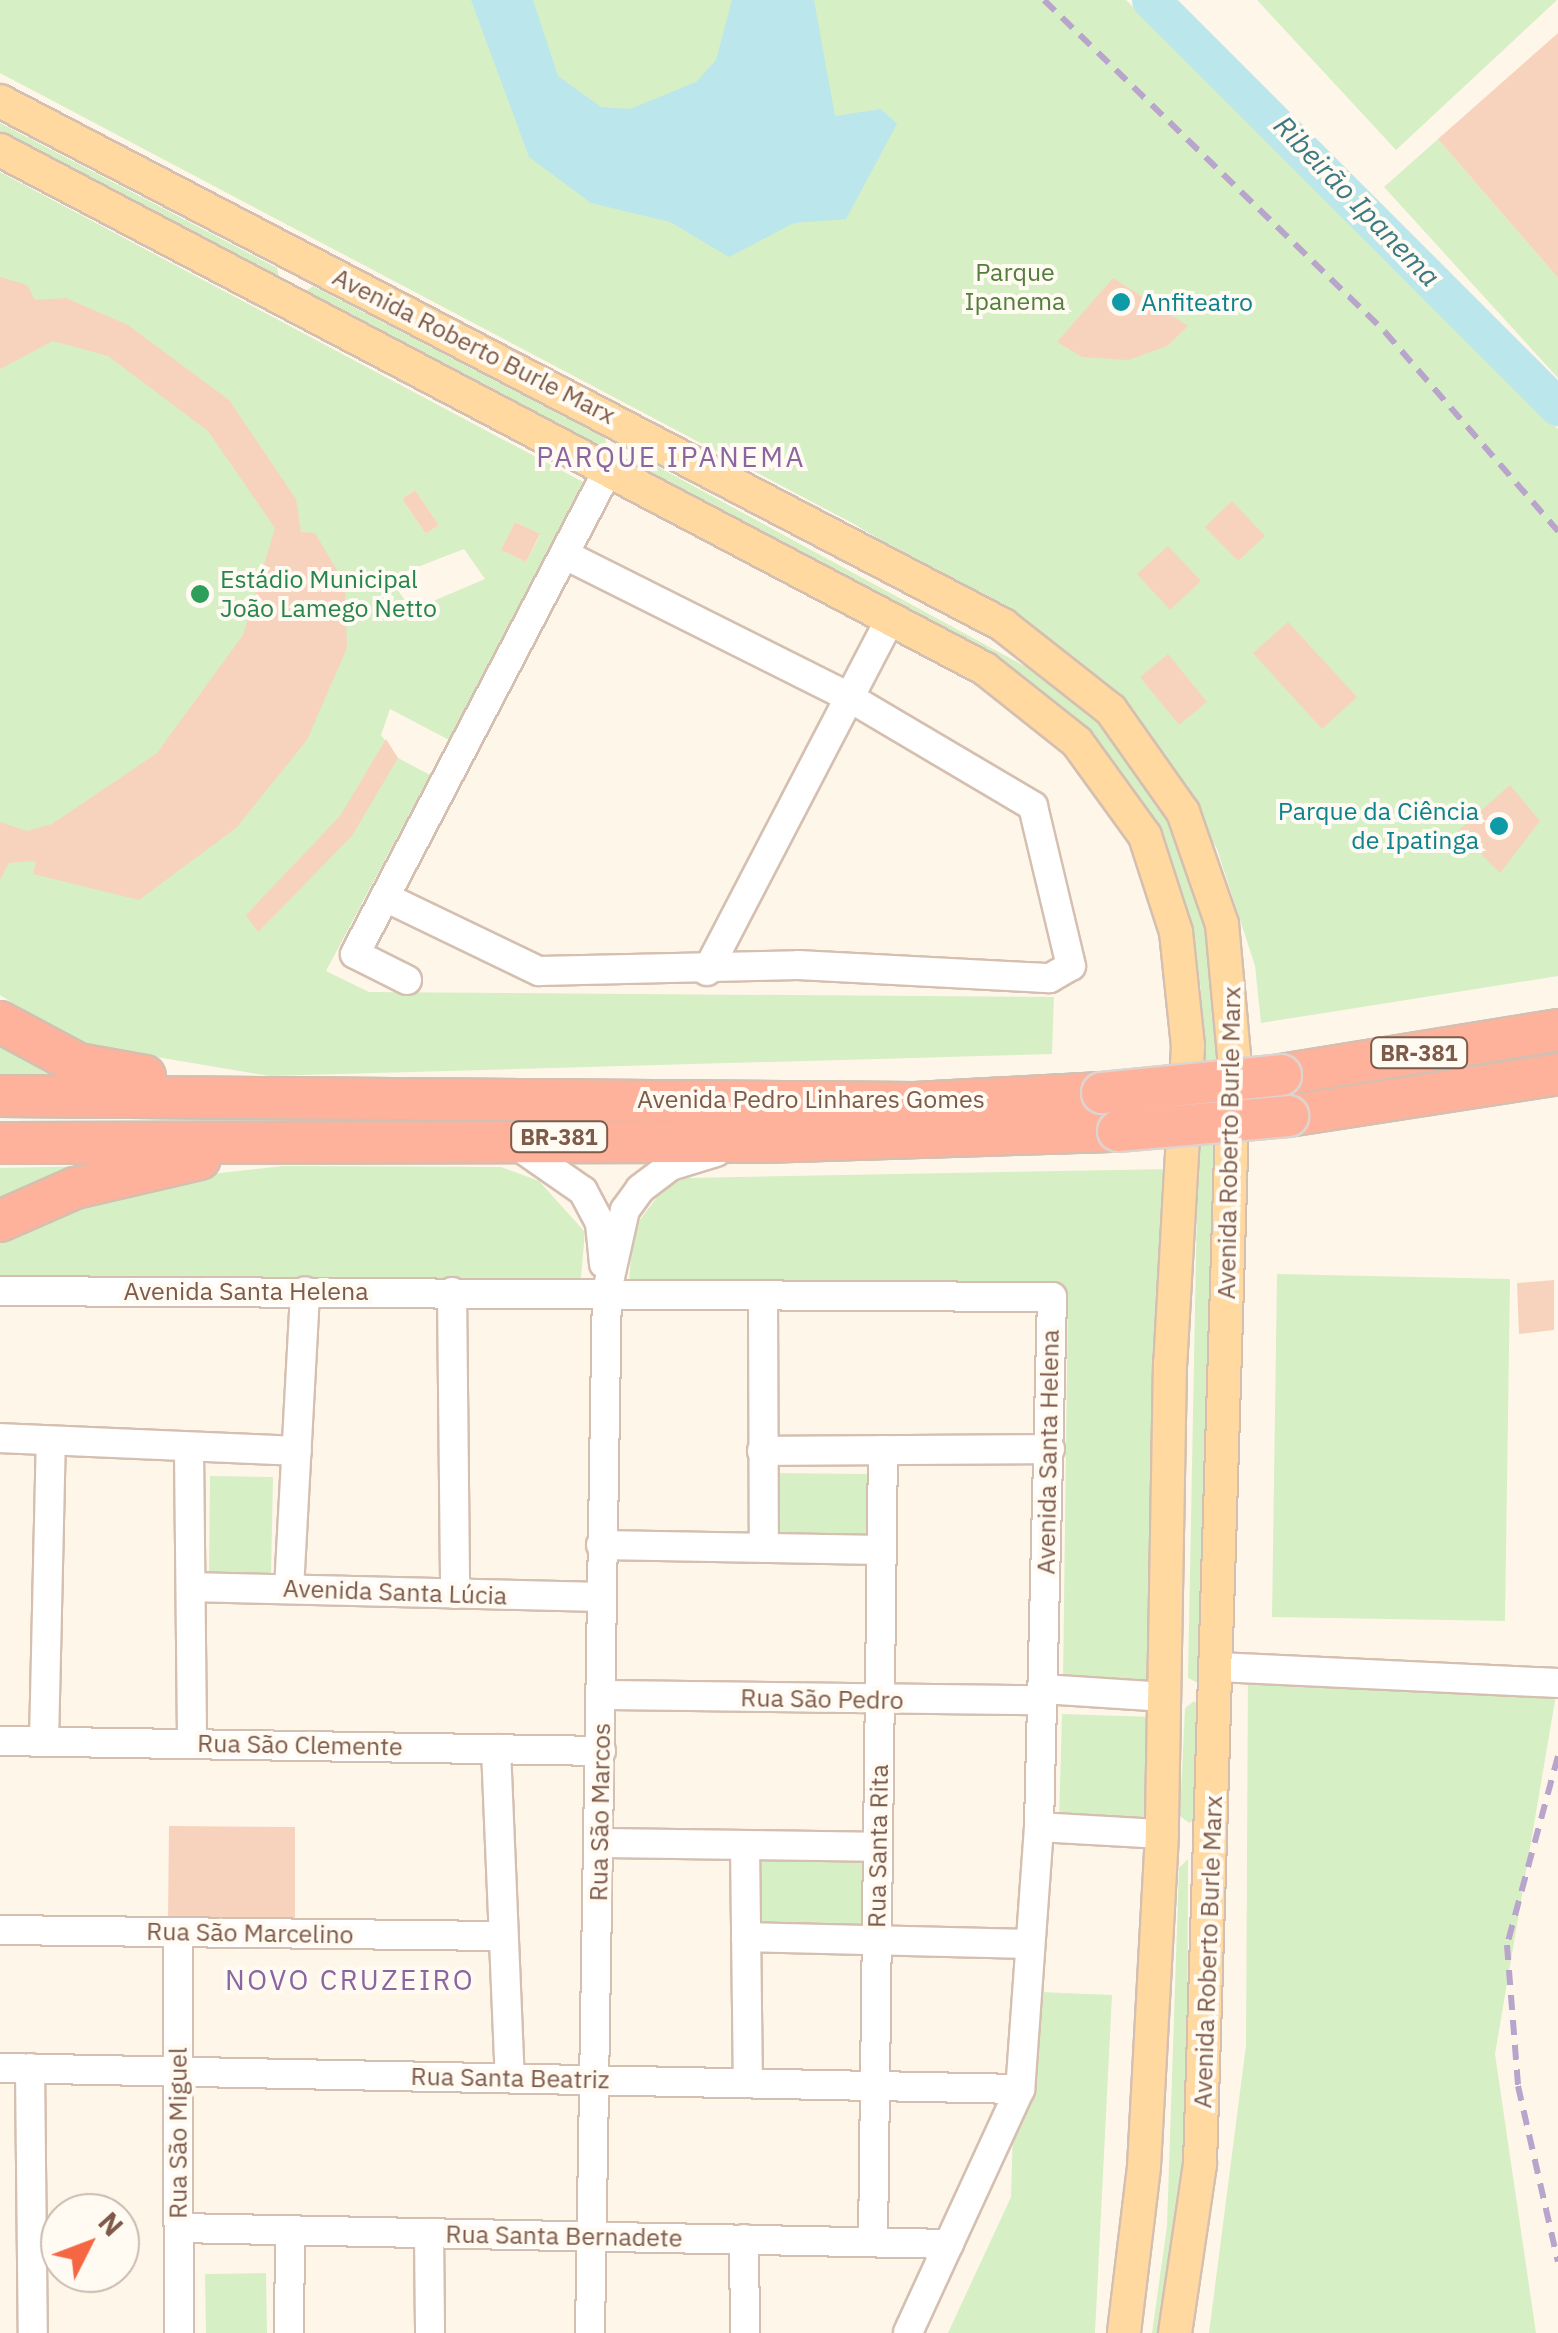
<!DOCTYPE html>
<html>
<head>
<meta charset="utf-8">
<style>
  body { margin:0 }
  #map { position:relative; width:1558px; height:2333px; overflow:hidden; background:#fff6ea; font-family:"IBM Plex Sans",sans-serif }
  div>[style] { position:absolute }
  .green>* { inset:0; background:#d7efc5 }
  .water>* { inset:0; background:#bbe6ec }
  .river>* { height:38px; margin:-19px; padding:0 19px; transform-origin:19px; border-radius:19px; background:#bbe6ec }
  .building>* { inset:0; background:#f7d3be }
  .roads { filter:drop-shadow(2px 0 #d5bfb0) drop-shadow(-2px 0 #d5bfb0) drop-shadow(0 2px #d5bfb0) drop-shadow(0 -2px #d5bfb0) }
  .minor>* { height:28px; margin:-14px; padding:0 14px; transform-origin:14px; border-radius:14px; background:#fff }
  .major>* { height:32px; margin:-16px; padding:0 16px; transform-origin:16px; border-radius:16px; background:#ffd9a0 }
  .highway>* { height:40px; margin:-20px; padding:0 20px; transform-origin:20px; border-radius:20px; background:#ffb29b }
  .rail>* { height:6px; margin-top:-3px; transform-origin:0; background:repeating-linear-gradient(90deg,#b9a5cc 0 15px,transparent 0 25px) }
  .bridges { filter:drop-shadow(2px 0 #ddd4d0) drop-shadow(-2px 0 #ddd4d0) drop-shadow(0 2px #ddd4d0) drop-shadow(0 -2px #ddd4d0) }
  .highway-bridge>* { height:40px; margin:-20px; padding:0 20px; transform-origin:20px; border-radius:20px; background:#ffb29b }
  .dots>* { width:28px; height:28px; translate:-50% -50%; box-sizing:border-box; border:5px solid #fffaf2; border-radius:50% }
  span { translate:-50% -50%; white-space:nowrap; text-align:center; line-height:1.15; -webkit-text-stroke:8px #fffaf2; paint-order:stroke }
  .shield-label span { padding:2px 8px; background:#fffaf2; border:2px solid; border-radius:8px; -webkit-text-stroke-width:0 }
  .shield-label { font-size:22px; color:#7e5a49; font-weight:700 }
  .park-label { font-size:25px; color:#527f3c }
  .culture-label { font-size:25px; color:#0d838f }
  .left { translate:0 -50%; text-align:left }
  .right { translate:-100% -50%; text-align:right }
  .street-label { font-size:25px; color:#7e5a49 }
  .leisure-label { font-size:25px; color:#27864d }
  .water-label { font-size:28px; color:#3a7984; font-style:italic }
  .neighbourhood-label { font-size:28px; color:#8b65a0; letter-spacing:2.5px }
  .north { position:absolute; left:40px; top:2193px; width:100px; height:100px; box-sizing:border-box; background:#fffaf2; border:2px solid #cbbaae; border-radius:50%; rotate:48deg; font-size:28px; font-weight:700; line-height:40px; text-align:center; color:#7e5a49 }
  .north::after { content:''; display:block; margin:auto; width:35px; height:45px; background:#f56642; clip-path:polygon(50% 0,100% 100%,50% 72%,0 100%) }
</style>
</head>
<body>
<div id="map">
  <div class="green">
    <i style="clip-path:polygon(0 0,1126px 0,1558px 429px,1558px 976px,1261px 1023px,1255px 966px,1217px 849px,1141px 720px,1081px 663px,854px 524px,0 73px)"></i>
    <i style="clip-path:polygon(1257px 0,1557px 0,1396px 150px)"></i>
    <i style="clip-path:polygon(0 123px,277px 268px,280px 281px,0 143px)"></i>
    <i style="clip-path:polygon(1438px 139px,1558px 278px,1558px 378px,1384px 187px)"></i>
    <i style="clip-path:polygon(evenodd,0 172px,585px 483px,453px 742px,390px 709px,381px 735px,398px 758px,430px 775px,326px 971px,369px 992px,1054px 997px,1052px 1054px,269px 1076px,79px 1044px,0 995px,0 172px,415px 490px,439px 525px,426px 534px,402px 499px,415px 490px,0 172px,515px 522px,540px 535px,526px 562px,502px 550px,515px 522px,0 172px,464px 549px,485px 579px,412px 610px,389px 578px,464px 549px)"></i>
    <i style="clip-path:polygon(313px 286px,605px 438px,608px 450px,303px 293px)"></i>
    <i style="clip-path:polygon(642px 458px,1052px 681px,1102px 722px,1170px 820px,1211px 927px,1220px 1057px,1202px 1685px,1188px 1678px,1201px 989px,1178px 880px,1155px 829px,1088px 733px,630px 467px)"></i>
    <i style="clip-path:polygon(0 1041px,73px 1074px,0 1079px)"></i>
    <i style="clip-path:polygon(96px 1166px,0 1205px,0 1168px)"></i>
    <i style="clip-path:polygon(283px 1166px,501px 1167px,539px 1181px,585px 1232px,580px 1288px,0 1282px,0 1234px,112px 1185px)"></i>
    <i style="clip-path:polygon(1171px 1169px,1161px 1688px,1063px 1682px,1068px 1291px,628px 1297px,633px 1229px,663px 1189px,685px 1178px)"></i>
    <i style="clip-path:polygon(1277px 1274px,1510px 1279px,1505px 1621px,1272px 1617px)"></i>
    <i style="clip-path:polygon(772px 1473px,869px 1474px,868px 1545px,772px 1544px)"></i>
    <i style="clip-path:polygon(210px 1476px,273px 1477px,271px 1577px,209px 1576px)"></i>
    <i style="clip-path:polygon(1248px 1666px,1558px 1683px,1495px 2054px,1536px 2333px,1209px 2333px,1246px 2045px)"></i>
    <i style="clip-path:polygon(1194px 1701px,1201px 1706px,1198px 1817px,1189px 1823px,1180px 1816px,1185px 1708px)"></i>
    <i style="clip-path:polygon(1062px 1714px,1155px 1717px,1152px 1827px,1059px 1823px)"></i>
    <i style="clip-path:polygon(753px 1853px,865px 1855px,863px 1937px,752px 1935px)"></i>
    <i style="clip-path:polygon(1188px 1859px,1187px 2164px,1169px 2333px,1152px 2333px,1167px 2226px,1179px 1868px)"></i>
    <i style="clip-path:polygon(1017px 1991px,1112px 1995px,1095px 2333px,948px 2333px,1011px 2197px)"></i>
    <i style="clip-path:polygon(266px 2273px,267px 2333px,206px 2333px,205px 2274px)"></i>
  </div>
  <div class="water">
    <i style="clip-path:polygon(471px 0,533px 0,558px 76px,601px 107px,630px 109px,696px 82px,716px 60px,732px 0,814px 0,835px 116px,881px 109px,897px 124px,846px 219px,794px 223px,729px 257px,670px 222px,591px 203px,529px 157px)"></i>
  </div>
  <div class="river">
    <i style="left:1151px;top:0;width:576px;rotate:45deg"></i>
  </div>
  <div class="building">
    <i style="clip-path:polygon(1558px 33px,1558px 278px,1438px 139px)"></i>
    <i style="clip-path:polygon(0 277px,27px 285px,35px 300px,66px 298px,128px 325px,229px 400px,296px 499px,301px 532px,315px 533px,345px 584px,347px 648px,307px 740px,236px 828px,139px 900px,33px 874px,36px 861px,9px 863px,0 880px,0 822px,27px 831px,52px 824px,157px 753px,243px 635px,275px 528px,208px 431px,108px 356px,53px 341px,0 369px)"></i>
    <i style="clip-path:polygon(1113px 278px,1188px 326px,1167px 346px,1128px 360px,1082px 357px,1057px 342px)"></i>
    <i style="clip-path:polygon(415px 490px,439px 525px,426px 534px,402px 499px)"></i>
    <i style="clip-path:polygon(1232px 501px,1265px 536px,1238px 561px,1205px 527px)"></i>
    <i style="clip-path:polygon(515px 522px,540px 534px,526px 562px,501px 550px)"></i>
    <i style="clip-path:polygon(1168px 546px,1201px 581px,1170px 610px,1137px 574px)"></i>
    <i style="clip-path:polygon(1288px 622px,1357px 697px,1322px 729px,1253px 653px)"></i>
    <i style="clip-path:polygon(1168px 654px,1207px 702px,1179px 725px,1140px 677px)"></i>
    <i style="clip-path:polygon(386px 739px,398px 758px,352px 836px,258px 932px,246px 915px,340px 816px)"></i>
    <i style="clip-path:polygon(1510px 785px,1540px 821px,1500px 873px,1458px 831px)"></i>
    <i style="clip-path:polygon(1554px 1280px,1554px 1330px,1519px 1334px,1517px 1283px)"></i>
    <i style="clip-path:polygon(169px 1826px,295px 1827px,295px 1919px,168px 1917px)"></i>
  </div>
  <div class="roads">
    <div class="minor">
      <i style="left:387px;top:898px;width:169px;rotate:25.7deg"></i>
      <i style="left:539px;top:971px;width:259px;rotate:-1.3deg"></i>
      <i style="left:798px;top:965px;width:252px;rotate:3deg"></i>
      <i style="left:1050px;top:978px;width:24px;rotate:-30deg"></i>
      <i style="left:1071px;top:966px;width:164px;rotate:-103.4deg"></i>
      <i style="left:1033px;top:806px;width:214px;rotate:-149.4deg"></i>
      <i style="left:849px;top:697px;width:314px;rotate:-153.4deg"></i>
      <i style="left:707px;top:971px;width:396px;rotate:-62.5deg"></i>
      <i style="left:407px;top:980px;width:58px;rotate:-153.4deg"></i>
      <i style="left:355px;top:954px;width:546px;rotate:-62.4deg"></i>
      <i style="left:514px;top:1143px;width:84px;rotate:34.8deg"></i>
      <i style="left:583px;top:1191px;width:36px;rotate:62deg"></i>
      <i style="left:600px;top:1223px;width:41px;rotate:84.4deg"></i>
      <i style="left:0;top:1291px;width:1052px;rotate:0.33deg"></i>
      <i style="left:1052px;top:1297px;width:530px;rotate:91.41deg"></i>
      <i style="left:1039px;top:1827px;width:263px;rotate:94.1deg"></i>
      <i style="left:1020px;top:2089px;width:268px;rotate:114.7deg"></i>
      <i style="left:452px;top:1292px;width:302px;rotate:89.4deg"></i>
      <i style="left:763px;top:1297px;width:251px;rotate:89.8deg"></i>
      <i style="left:0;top:1438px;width:297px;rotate:2.5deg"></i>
      <i style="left:189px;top:1450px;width:292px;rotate:89.4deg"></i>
      <i style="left:762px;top:1451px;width:288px;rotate:-0.4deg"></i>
      <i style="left:601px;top:1545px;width:281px;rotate:1deg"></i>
      <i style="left:192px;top:1587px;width:406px;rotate:1.4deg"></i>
      <i style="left:289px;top:1589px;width:298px;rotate:-86.9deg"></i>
      <i style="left:1218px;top:1667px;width:340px;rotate:2.7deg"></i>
      <i style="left:1043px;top:1689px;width:123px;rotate:3.7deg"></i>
      <i style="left:602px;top:1695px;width:440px;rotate:0.7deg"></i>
      <i style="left:0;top:1741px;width:601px;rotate:0.95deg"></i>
      <i style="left:44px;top:1742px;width:301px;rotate:-88.7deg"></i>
      <i style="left:496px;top:1749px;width:329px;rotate:87.6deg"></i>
      <i style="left:1039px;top:1827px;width:123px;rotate:3.3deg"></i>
      <i style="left:600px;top:1843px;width:278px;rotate:0.8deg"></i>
      <i style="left:745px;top:1845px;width:238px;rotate:89.3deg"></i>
      <i style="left:0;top:1930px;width:501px;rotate:0.69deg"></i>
      <i style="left:178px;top:1933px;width:400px;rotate:89.9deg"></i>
      <i style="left:746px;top:1937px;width:280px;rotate:1.4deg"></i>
      <i style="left:0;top:2068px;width:1020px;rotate:1.18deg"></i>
      <i style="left:30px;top:2068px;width:265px;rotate:89.4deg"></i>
      <i style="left:179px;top:2228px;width:770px;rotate:1.19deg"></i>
      <i style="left:429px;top:2233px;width:100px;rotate:89.4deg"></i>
      <i style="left:744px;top:2239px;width:94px;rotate:89.4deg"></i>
      <i style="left:873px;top:2242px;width:792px;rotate:-89.28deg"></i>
      <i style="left:289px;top:2333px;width:103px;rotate:-89.4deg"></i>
      <i style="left:590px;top:2333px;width:1042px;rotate:-89.07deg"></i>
      <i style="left:607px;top:1291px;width:83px;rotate:-77.5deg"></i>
      <i style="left:625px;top:1210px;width:26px;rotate:-54deg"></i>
      <i style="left:640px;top:1189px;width:38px;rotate:-37deg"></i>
      <i style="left:670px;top:1166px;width:48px;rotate:-16.9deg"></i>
    </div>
    <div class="major">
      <i style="left:0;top:101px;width:1132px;rotate:27.58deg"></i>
      <i style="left:1003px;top:625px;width:137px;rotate:38.2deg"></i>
      <i style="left:1111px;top:710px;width:125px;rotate:54.8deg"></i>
      <i style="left:1183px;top:812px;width:119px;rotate:70.8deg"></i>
      <i style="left:1222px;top:924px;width:134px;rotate:84.8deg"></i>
      <i style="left:1234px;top:1057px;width:1108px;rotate:91.76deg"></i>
      <i style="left:1200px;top:2164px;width:171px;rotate:98.4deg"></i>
      <i style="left:0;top:150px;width:1113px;rotate:27.78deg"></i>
      <i style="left:985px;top:669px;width:117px;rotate:38.4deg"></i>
      <i style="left:1077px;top:742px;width:116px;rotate:54.1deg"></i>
      <i style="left:1145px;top:836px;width:101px;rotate:72.1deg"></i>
      <i style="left:1176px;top:932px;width:115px;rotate:84deg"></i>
      <i style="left:1188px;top:1046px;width:318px;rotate:93.2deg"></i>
      <i style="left:1170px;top:1363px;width:471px;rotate:91deg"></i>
      <i style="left:1162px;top:1834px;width:333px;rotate:93.1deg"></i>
      <i style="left:1144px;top:2167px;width:167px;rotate:96.9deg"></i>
    </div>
    <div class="highway">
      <i style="left:0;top:1022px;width:89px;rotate:28.3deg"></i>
      <i style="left:78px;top:1064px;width:68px;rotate:10.2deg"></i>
      <i style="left:1281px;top:1075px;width:281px;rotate:-9.2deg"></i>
      <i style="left:0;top:1096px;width:915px;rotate:0.44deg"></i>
      <i style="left:915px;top:1103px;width:187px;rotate:-3.1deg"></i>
      <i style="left:1288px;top:1116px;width:273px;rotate:-8.8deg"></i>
      <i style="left:0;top:1143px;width:762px;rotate:-0.08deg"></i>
      <i style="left:762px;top:1142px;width:356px;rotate:-1.8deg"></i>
      <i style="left:0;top:1221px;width:82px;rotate:-23.7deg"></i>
      <i style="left:75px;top:1188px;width:128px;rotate:-13.1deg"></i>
    </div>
  </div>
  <div class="rail">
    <i style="left:1044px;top:0;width:476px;rotate:44.2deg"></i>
    <i style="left:1385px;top:332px;width:264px;rotate:49deg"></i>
    <i style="left:1558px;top:1756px;width:196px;rotate:105.1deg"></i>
    <i style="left:1507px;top:1945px;width:141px;rotate:85.5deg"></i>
    <i style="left:1518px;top:2086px;width:180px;rotate:77.2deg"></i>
  </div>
  <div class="bridges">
    <div class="highway-bridge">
      <i style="left:1102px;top:1093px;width:180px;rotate:-5.7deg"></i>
      <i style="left:1118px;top:1131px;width:171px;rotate:-5deg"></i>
    </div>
  </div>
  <div class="dots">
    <i style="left:1121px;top:302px;background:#0f9aa8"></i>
    <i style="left:200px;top:594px;background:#2e9e5b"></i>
    <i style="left:1499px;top:826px;background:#0f9aa8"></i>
  </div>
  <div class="shield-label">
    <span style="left:1419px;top:1053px">BR-381</span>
    <span style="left:559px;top:1137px">BR-381</span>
  </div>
  <div class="park-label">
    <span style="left:1015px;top:287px">Parque<br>Ipanema</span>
  </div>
  <div class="culture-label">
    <span class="left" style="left:1141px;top:302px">Anfiteatro</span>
    <span class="right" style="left:1479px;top:826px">Parque da Ciência<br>de Ipatinga</span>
  </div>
  <div class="street-label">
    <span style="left:474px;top:346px;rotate:27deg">Avenida Roberto Burle Marx</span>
    <span style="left:811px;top:1099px">Avenida Pedro Linhares Gomes</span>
    <span style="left:1229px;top:1143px;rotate:-89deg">Avenida Roberto Burle Marx</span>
    <span style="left:246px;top:1291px">Avenida Santa Helena</span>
    <span style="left:1048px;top:1452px;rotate:-89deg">Avenida Santa Helena</span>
    <span style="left:395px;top:1592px;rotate:2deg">Avenida Santa Lúcia</span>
    <span style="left:822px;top:1699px;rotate:1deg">Rua São Pedro</span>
    <span style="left:300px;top:1745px;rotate:1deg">Rua São Clemente</span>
    <span style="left:600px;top:1812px;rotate:-89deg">Rua São Marcos</span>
    <span style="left:878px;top:1846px;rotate:-89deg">Rua Santa Rita</span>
    <span style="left:250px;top:1933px;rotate:1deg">Rua São Marcelino</span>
    <span style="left:1208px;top:1952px;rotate:-88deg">Avenida Roberto Burle Marx</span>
    <span style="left:510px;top:2078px;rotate:1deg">Rua Santa Beatriz</span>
    <span style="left:178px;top:2133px;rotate:-90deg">Rua São Miguel</span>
    <span style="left:564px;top:2236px;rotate:1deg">Rua Santa Bernadete</span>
  </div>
  <div class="leisure-label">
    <span class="left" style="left:220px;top:594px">Estádio Municipal<br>João Lamego Netto</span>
  </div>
  <div class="water-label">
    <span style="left:1357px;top:201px;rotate:46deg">Ribeirão Ipanema</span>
  </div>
  <div class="neighbourhood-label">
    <span style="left:671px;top:457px">PARQUE IPANEMA</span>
    <span style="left:350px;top:1980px">NOVO CRUZEIRO</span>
  </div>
  <div class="north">N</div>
</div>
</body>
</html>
